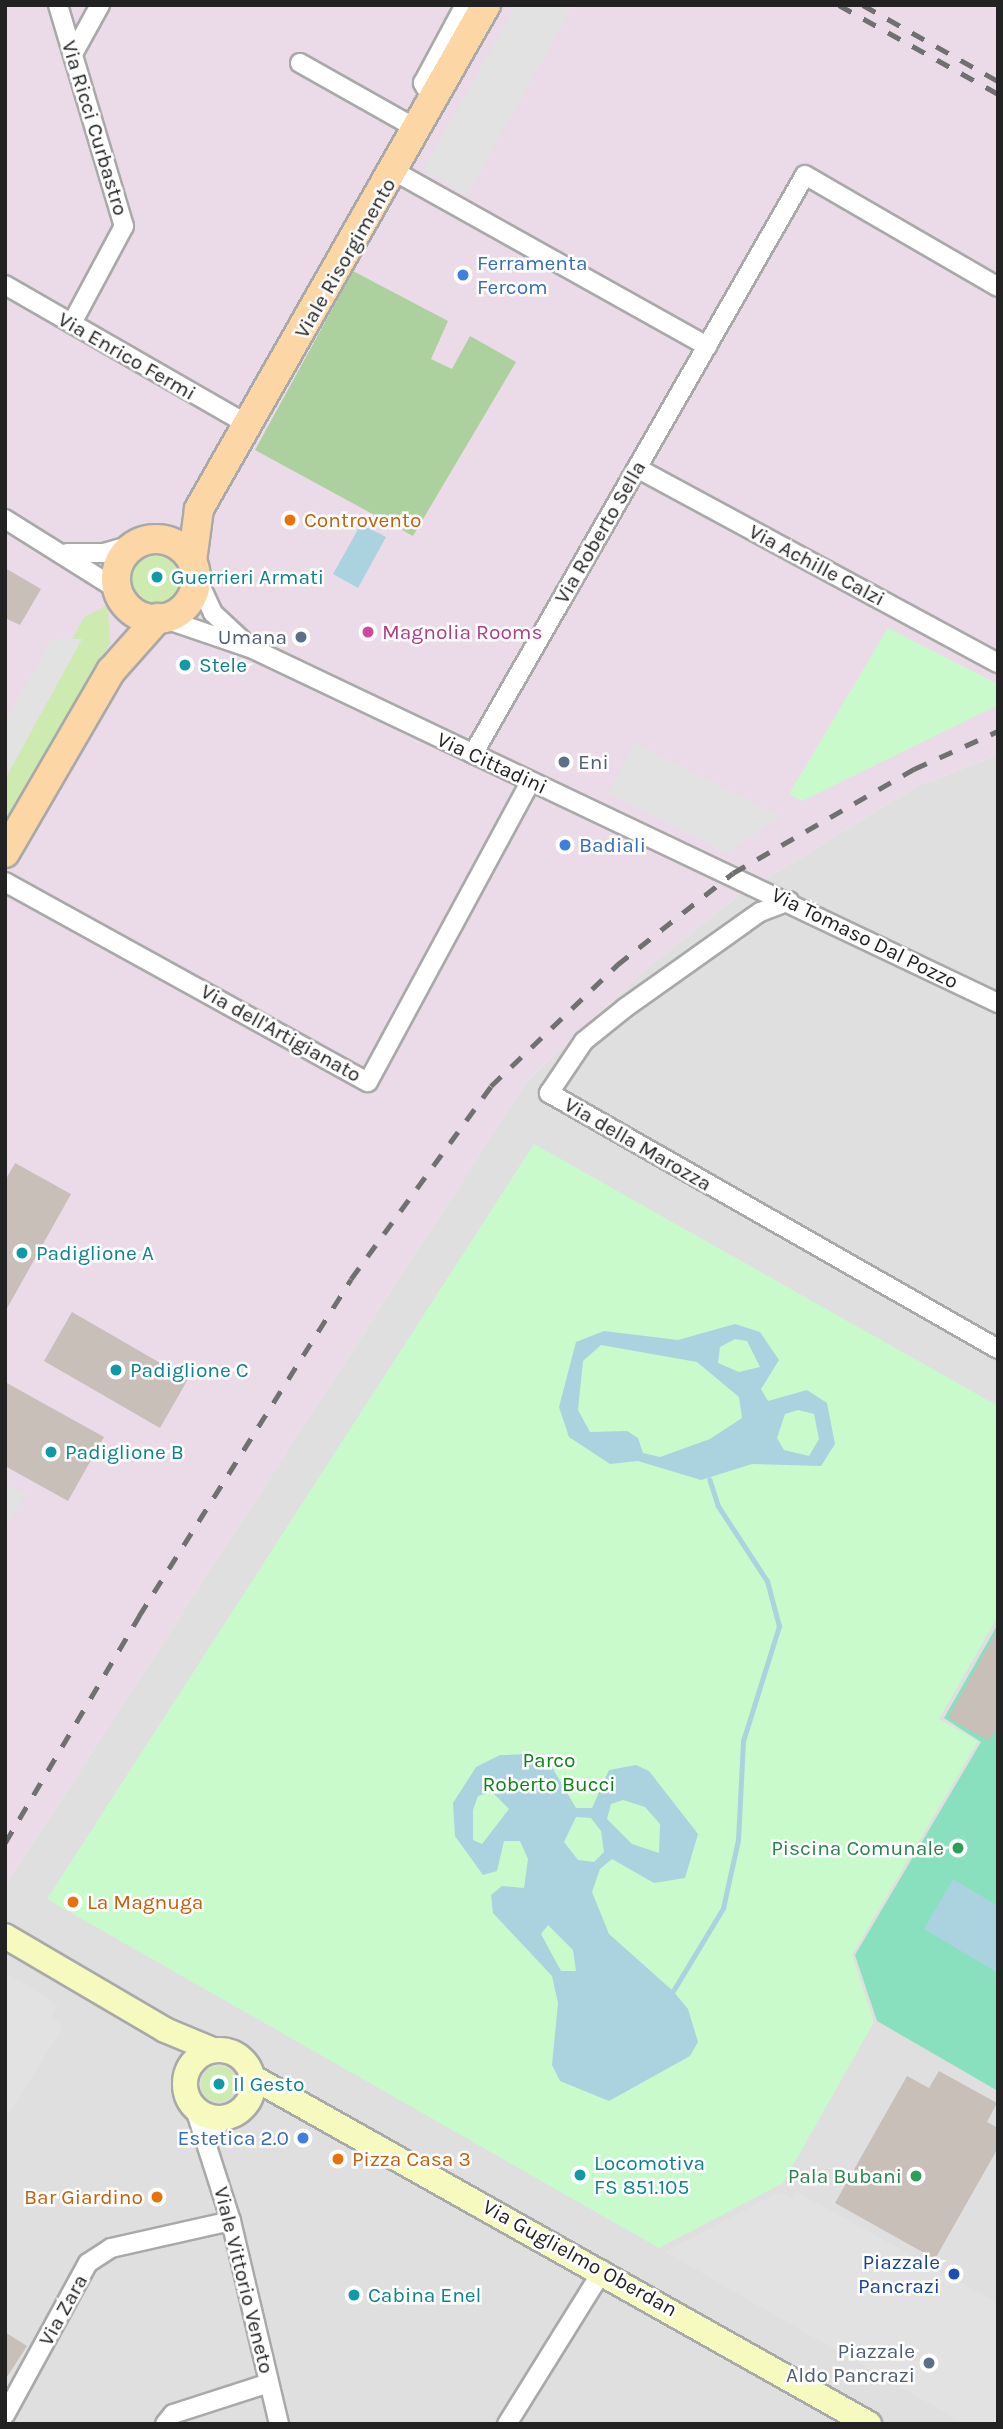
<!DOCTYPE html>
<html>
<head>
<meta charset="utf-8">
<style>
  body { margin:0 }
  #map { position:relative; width:1003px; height:2429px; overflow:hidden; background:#f2efe9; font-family:Karla,sans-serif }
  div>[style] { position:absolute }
  .residential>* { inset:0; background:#e0dfdf }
  .industrial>* { inset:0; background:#ebdbe8 }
  .grass>* { inset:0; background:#cdebb0 }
  .round { border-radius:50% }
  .forest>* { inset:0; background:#add19e }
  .park>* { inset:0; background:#c8facc }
  .pitch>* { inset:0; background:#88e0be }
  .parking>* { inset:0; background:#e2e2e2 }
  .water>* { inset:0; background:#aad3df }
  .stream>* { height:5px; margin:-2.5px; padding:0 2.5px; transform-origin:2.5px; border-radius:2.5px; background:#aad3df }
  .building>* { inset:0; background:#c7bfb8 }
  .roads { filter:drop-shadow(2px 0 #a9a9a9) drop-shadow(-2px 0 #a9a9a9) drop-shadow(0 2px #a9a9a9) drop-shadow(0 -2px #a9a9a9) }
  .street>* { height:18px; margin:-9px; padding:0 9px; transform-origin:9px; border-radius:9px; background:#fff }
  .secondary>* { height:24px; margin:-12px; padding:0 12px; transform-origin:12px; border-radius:12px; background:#f7fabf }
  .secondary>.ring { margin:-12px; padding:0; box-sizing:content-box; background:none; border:24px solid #f7fabf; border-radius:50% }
  .primary>* { height:28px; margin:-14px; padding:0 14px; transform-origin:14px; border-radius:14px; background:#fcd6a4 }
  .primary>.ring { margin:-14px; padding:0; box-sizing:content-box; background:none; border:28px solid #fcd6a4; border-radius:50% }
  .rail>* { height:5px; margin-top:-2.5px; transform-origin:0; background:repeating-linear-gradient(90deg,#707070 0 14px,transparent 0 28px) }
  .dots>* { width:19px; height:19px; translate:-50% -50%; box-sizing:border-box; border:4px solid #fff; border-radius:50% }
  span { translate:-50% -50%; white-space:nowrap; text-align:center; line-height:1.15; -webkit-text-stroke:5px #fff; paint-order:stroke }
  .street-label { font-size:21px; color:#222 }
  .shop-label { font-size:21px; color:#366cbe }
  .left { translate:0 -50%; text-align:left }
  .right { translate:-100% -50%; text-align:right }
  .food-label { font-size:21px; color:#c56008 }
  .culture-label { font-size:21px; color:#0d838f }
  .hotel-label { font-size:21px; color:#b23c85 }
  .service-label { font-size:21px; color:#4e5e75 }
  .park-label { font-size:21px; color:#0c8416 }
  .leisure-label { font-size:21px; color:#27864d }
  .transit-label { font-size:21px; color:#164399 }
  .frame { position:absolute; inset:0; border:7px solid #222; pointer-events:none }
</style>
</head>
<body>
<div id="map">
  <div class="residential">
    <i style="clip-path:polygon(998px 755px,998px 2424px,5px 2424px,5px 1886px,527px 1081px,648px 967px,735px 898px,915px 787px)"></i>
  </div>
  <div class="industrial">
    <i style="clip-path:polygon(5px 5px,998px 5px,998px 755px,915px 787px,735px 898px,648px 967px,527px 1081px,5px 1886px)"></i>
  </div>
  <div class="grass">
    <i class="round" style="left:126px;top:549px;width:60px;height:60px"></i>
    <i style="clip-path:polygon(108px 605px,110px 643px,5px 827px,5px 779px,81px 640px,72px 639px,84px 617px)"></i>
    <i class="round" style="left:201px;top:2066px;width:36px;height:36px"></i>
  </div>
  <div class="forest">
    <i style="clip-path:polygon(353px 271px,448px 321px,431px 359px,452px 369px,470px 336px,516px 362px,413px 536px,255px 450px)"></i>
  </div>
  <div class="park">
    <i style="clip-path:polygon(888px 628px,998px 684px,998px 705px,802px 801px,789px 794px)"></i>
    <i style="clip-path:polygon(534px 1144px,998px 1406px,998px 1616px,939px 1719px,978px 1741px,852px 1955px,874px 2022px,783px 2183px,659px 2248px,47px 1899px)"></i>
  </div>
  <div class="pitch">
    <i style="clip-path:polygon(998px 1624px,998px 2091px,877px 2021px,855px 1955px,981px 1742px,944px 1718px)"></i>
  </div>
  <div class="parking">
    <i style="clip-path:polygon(516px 5px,573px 5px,467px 195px,423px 170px)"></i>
    <i style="clip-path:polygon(52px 639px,82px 639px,5px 779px,5px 721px)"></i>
    <i style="clip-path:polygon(634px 743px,780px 816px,728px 853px,608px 793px)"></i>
    <i style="clip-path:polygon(5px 1483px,26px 1494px,5px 1528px)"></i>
    <i style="clip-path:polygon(5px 1972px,58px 2005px,51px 2017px,64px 2026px,5px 2120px)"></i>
    <i style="clip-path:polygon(779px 2192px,792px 2199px,797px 2192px,998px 2303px,998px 2424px,965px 2424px,665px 2252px)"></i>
  </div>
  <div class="water">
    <i style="clip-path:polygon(361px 524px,386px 537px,358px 588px,333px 574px)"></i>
    <i style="clip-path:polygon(evenodd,735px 1324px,760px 1332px,779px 1360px,761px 1389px,768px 1401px,807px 1390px,827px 1403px,835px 1444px,821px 1466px,752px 1464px,701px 1480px,638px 1461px,610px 1464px,569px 1437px,559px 1407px,576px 1342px,604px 1331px,678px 1340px,735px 1324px,735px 1339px,747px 1341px,760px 1367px,739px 1372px,718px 1363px,720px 1347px,735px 1339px,735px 1324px,601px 1345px,697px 1362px,739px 1397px,742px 1418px,710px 1439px,660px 1457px,643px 1453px,638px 1438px,627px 1431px,590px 1432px,578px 1410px,583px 1361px,601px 1345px,735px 1324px,798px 1410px,814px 1414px,819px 1439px,809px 1456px,784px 1450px,777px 1438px,785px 1414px,798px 1410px)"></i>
    <i style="clip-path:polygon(evenodd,532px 1754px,553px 1769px,576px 1808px,592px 1808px,609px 1770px,636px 1765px,649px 1771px,698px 1834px,685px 1878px,654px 1883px,612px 1859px,600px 1869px,592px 1892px,609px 1934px,673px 1991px,688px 2009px,698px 2042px,690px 2056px,609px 2101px,560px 2081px,552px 2065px,558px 2003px,552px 1976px,493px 1913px,491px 1895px,502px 1886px,524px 1888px,528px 1859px,520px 1841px,504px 1841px,497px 1871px,483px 1875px,455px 1836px,453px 1803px,476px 1767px,500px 1755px,532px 1754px,492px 1792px,509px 1809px,482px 1844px,473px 1840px,473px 1810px,478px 1796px,492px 1792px,532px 1754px,623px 1800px,645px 1807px,660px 1824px,659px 1853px,632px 1844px,607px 1819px,611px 1804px,623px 1800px,532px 1754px,576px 1817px,591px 1818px,601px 1831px,604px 1852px,594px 1862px,578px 1860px,564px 1842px,576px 1817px,532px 1754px,548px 1925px,573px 1950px,576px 1971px,561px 1971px,541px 1934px,548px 1925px)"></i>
    <i style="clip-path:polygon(953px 1879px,998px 1906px,998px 1973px,924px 1929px)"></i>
  </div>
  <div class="stream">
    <i style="left:673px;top:1991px;width:97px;rotate:-58.9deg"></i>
    <i style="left:723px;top:1908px;width:70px;rotate:-77.6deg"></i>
    <i style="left:738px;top:1840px;width:99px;rotate:-87.1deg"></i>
    <i style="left:743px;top:1741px;width:121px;rotate:-72.6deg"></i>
    <i style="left:779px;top:1626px;width:47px;rotate:-104.9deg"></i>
    <i style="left:767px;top:1581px;width:90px;rotate:-123.2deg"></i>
    <i style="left:718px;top:1506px;width:28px;rotate:-108deg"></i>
  </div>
  <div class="building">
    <i style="clip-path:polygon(5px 568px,41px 589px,20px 625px,5px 618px)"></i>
    <i style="clip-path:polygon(15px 1163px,71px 1194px,5px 1312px,5px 1181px)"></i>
    <i style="clip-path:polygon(72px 1312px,188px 1379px,160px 1428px,44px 1361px)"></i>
    <i style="clip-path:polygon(5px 1382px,104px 1437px,68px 1501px,5px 1466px)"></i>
    <i style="clip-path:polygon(998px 1629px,998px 1725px,989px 1741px,948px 1718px)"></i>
    <i style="clip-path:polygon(939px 2071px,997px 2103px,987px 2122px,998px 2128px,998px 2148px,935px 2259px,835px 2203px,907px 2076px,929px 2088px)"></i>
    <i style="clip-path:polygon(5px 2332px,27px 2346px,5px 2380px)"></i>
  </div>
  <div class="roads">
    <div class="street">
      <i style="left:58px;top:5px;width:231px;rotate:73.4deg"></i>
      <i style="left:124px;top:226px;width:110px;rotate:118.2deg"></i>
      <i style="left:73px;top:54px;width:56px;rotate:-61.1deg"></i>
      <i style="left:300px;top:63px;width:137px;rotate:29.4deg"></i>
      <i style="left:433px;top:101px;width:21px;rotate:-119deg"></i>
      <i style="left:423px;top:83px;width:89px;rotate:-61.7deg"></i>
      <i style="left:394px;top:171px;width:359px;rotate:29.2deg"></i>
      <i style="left:5px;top:285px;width:283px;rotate:29.9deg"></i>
      <i style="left:637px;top:468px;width:410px;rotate:28.4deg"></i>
      <i style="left:5px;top:519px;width:133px;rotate:32.1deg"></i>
      <i style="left:67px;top:553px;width:37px"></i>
      <i style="left:104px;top:553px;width:32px;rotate:-16deg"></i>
      <i style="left:196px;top:576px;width:41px;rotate:65.3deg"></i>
      <i style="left:213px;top:613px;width:40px;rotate:43deg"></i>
      <i style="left:162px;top:618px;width:96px;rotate:18.8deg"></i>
      <i style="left:253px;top:649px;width:825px;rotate:25.42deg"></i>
      <i style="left:473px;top:754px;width:667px;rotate:-60.17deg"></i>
      <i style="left:805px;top:175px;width:223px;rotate:30.1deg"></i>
      <i style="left:5px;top:882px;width:414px;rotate:28.9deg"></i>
      <i style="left:368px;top:1082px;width:341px;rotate:-61.6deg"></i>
      <i style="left:789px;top:901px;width:31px;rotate:159deg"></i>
      <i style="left:760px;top:912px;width:166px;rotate:144.6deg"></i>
      <i style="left:625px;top:1008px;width:53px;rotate:141.2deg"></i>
      <i style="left:584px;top:1041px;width:63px;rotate:123.9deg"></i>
      <i style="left:549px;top:1093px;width:517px;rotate:29.69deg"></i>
      <i style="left:195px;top:2109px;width:118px;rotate:72.2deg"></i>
      <i style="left:231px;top:2221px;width:209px;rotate:76.7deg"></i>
      <i style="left:206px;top:2136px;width:26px;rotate:-43deg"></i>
      <i style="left:5px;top:2415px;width:173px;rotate:-61.4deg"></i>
      <i style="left:88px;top:2263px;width:27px;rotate:-33deg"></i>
      <i style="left:111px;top:2248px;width:123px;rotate:-12.7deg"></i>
      <i style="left:165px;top:2424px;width:13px;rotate:-51deg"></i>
      <i style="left:173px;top:2414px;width:101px;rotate:-17.9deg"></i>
      <i style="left:507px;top:2424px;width:181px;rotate:-58.1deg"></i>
    </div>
    <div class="secondary">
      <i style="left:5px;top:1936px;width:186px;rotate:30.4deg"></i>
      <i style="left:165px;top:2030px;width:52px;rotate:22.6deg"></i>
      <i class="ring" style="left:185px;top:2050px;width:44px;height:44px"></i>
      <i style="left:252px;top:2077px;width:708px;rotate:29.35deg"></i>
    </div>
    <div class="primary">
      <i class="ring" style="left:116px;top:539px;width:52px;height:52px"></i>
      <i style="left:192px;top:561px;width:52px;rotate:-82.3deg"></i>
      <i style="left:199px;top:509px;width:580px;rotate:-60.34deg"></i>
      <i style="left:5px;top:853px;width:211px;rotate:-59.8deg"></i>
      <i style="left:111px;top:671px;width:71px;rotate:-48.4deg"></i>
    </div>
  </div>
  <div class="rail">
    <i style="left:839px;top:5px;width:182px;rotate:29.2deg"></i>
    <i style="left:863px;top:5px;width:155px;rotate:29.4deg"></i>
    <i style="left:5px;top:1843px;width:264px;rotate:-59.4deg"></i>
    <i style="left:139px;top:1616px;width:398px;rotate:-57.8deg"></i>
    <i style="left:351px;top:1279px;width:238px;rotate:-54deg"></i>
    <i style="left:491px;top:1086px;width:175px;rotate:-43.8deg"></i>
    <i style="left:617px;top:965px;width:148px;rotate:-38.4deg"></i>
    <i style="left:733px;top:873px;width:209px;rotate:-29.9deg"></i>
    <i style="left:914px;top:769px;width:92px;rotate:-24.3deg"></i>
  </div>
  <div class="dots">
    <i style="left:463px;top:275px;background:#3f7fe0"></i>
    <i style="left:290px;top:520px;background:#e8710a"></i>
    <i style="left:157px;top:577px;background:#0f9aa8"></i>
    <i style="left:368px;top:632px;background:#d1479c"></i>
    <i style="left:301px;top:637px;background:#5c6f8a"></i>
    <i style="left:185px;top:665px;background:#0f9aa8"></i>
    <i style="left:564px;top:762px;background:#5c6f8a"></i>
    <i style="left:565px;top:845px;background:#3f7fe0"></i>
    <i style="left:22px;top:1253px;background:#0f9aa8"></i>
    <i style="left:116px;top:1370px;background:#0f9aa8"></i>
    <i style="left:51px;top:1452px;background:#0f9aa8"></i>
    <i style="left:958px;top:1848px;background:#2e9e5b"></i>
    <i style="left:73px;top:1902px;background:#e8710a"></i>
    <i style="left:219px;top:2084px;background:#0f9aa8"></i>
    <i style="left:303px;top:2138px;background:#3f7fe0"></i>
    <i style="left:338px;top:2159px;background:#e8710a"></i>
    <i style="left:580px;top:2175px;background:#0f9aa8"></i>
    <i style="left:916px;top:2176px;background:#2e9e5b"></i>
    <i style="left:157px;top:2197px;background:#e8710a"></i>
    <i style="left:954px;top:2274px;background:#1a4fb4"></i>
    <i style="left:354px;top:2295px;background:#0f9aa8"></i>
    <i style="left:929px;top:2363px;background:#5c6f8a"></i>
  </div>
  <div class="street-label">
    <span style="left:95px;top:128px;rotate:73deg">Via Ricci Curbastro</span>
    <span style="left:345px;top:258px;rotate:-60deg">Viale Risorgimento</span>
    <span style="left:127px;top:356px;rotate:30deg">Via Enrico Fermi</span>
    <span style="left:600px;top:532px;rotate:-60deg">Via Roberto Sella</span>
    <span style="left:817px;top:565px;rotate:28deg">Via Achille Calzi</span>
    <span style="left:492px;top:763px;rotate:25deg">Via Cittadini</span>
    <span style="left:865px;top:938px;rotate:26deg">Via Tomaso Dal Pozzo</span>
    <span style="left:281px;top:1033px;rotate:29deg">Via dell'Artigianato</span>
    <span style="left:638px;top:1144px;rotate:30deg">Via della Marozza</span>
    <span style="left:580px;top:2258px;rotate:29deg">Via Guglielmo Oberdan</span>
    <span style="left:244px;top:2280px;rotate:76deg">Viale Vittorio Veneto</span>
    <span style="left:63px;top:2310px;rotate:-61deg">Via Zara</span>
  </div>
  <div class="shop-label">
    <span class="left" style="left:477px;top:275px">Ferramenta<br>Fercom</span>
    <span class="left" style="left:579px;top:845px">Badiali</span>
    <span class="right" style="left:289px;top:2138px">Estetica 2.0</span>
  </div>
  <div class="food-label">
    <span class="left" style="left:304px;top:520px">Controvento</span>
    <span class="left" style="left:87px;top:1902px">La Magnuga</span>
    <span class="left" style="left:352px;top:2159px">Pizza Casa 3</span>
    <span class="right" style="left:143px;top:2197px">Bar Giardino</span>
  </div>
  <div class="culture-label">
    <span class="left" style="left:171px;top:577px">Guerrieri Armati</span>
    <span class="left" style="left:199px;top:665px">Stele</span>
    <span class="left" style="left:36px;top:1253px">Padiglione A</span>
    <span class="left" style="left:130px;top:1370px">Padiglione C</span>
    <span class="left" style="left:65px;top:1452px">Padiglione B</span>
    <span class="left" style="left:233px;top:2084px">Il Gesto</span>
    <span class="left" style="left:594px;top:2175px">Locomotiva<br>FS 851.105</span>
    <span class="left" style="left:368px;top:2295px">Cabina Enel</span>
  </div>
  <div class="hotel-label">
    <span class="left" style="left:382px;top:632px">Magnolia Rooms</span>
  </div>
  <div class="service-label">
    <span class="right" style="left:287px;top:637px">Umana</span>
    <span class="left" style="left:578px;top:762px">Eni</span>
    <span class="right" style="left:915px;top:2363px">Piazzale<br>Aldo Pancrazi</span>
  </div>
  <div class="park-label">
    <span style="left:549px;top:1772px">Parco<br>Roberto Bucci</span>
  </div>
  <div class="leisure-label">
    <span class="right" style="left:944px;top:1848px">Piscina Comunale</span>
    <span class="right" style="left:902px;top:2176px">Pala Bubani</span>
  </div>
  <div class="transit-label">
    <span class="right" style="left:940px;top:2274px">Piazzale<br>Pancrazi</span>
  </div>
  <div class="frame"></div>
</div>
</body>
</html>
